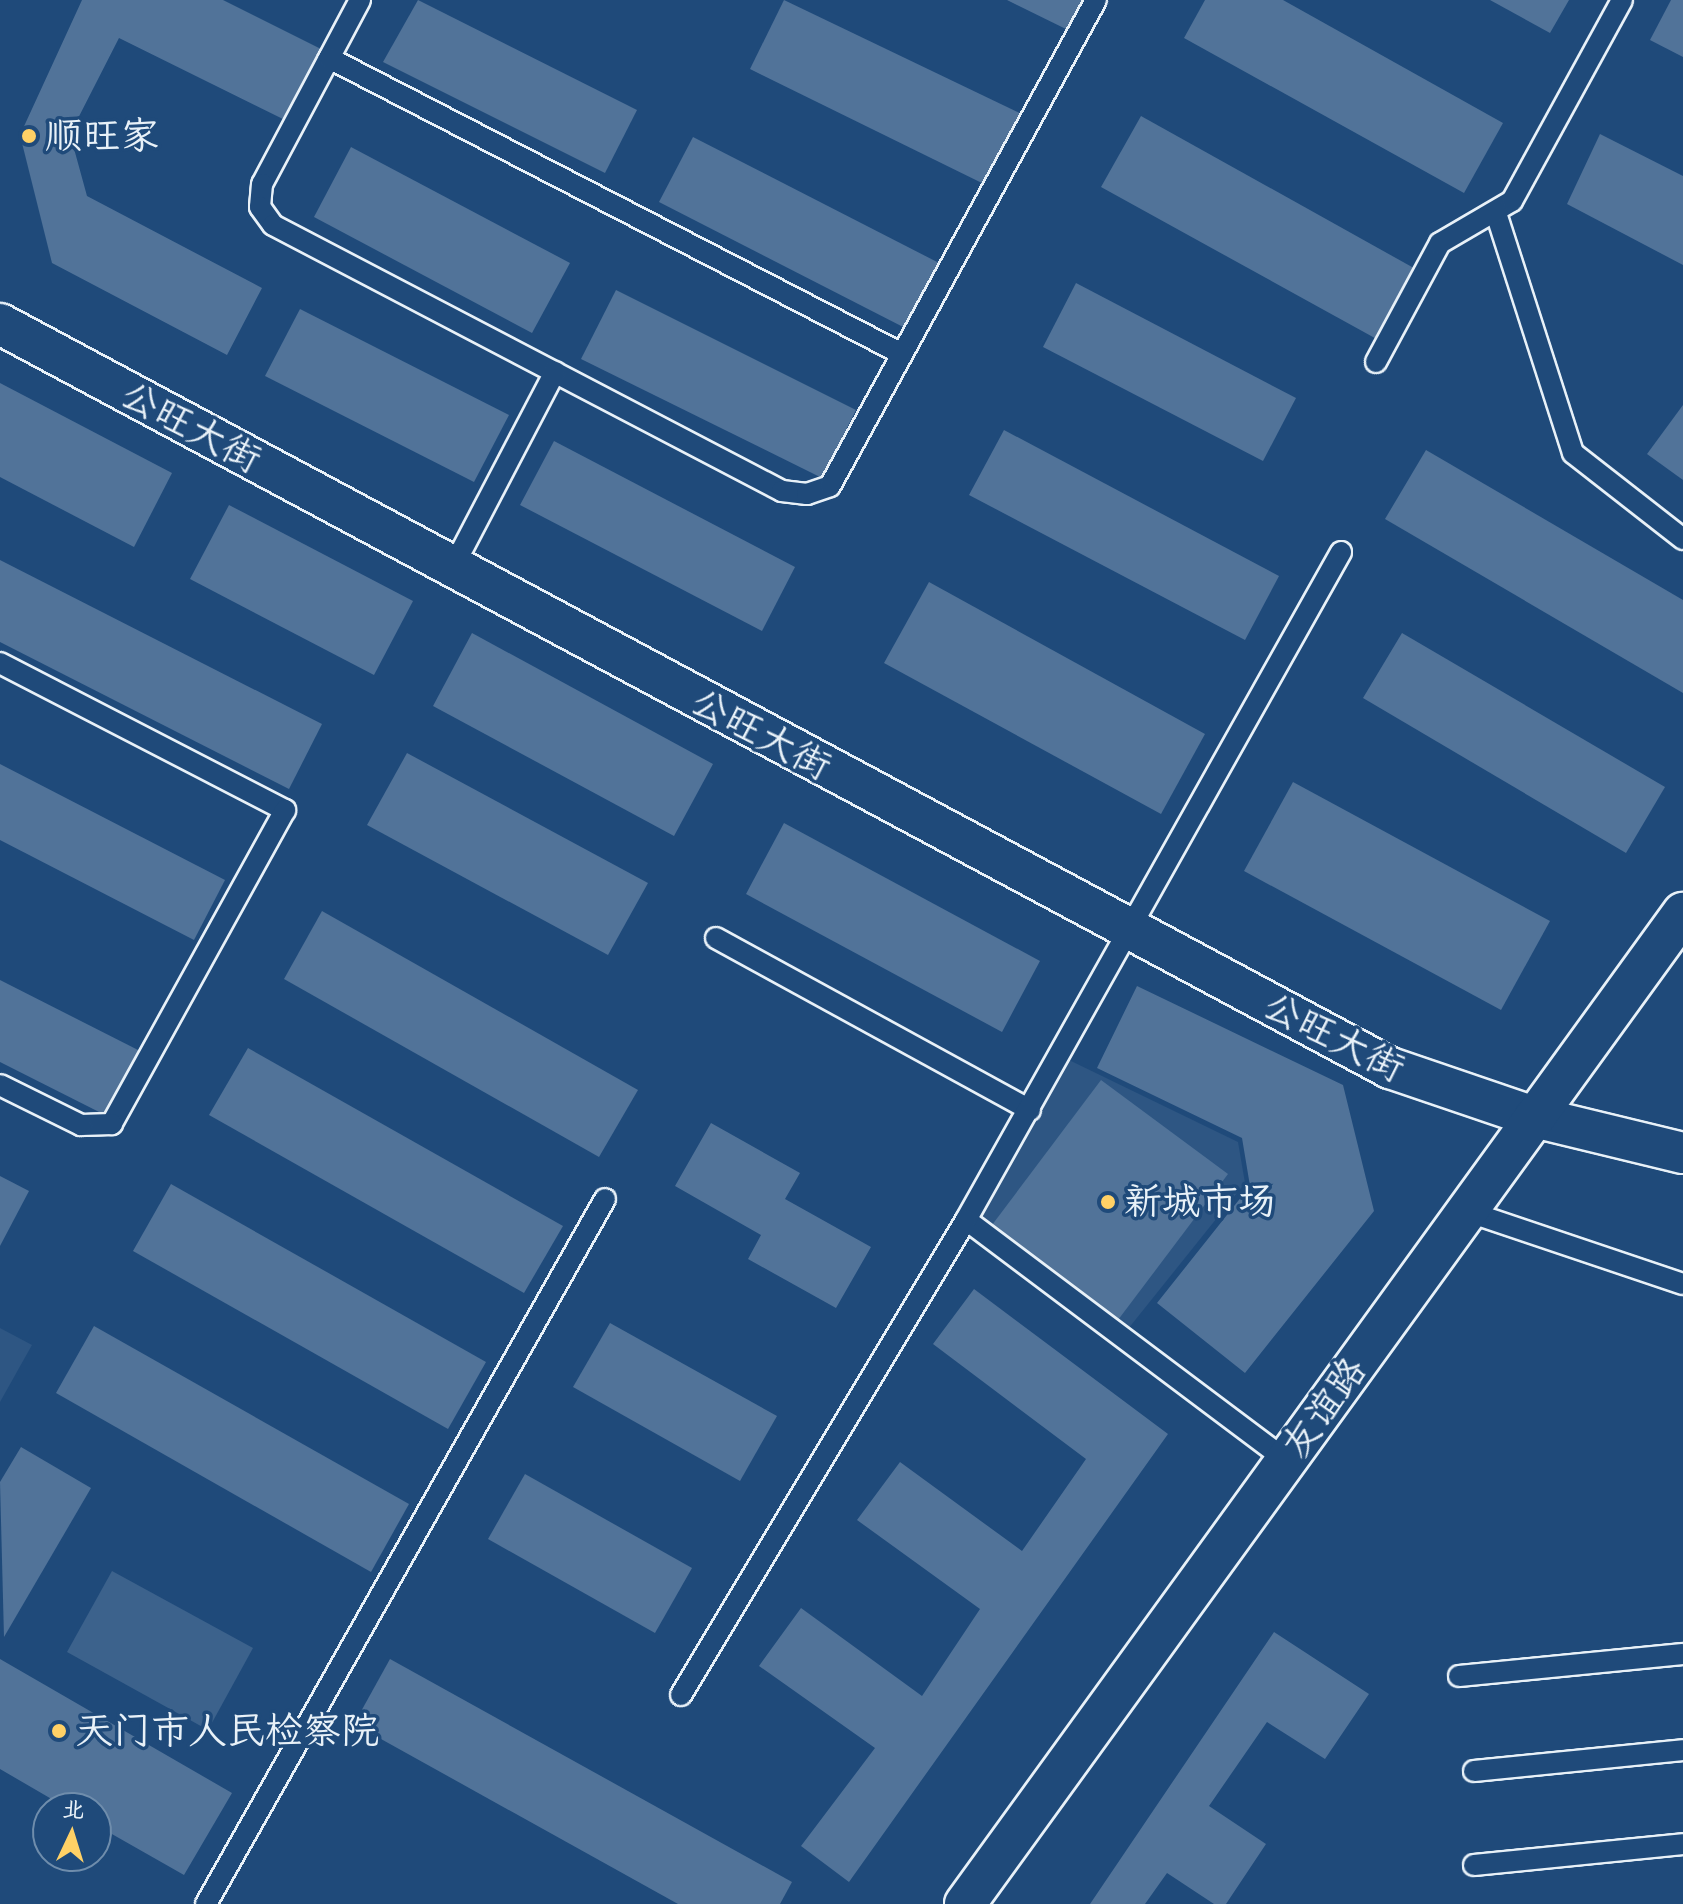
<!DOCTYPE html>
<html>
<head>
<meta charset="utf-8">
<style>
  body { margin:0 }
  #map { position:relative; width:1683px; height:1904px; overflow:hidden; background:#1f4a7a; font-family:Caveat,"LXGW WenKai TC",sans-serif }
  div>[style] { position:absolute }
  .built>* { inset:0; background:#2e5683 }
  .green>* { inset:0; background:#3c628c }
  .building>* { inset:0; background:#517399 }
  .roads { filter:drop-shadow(2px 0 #e8f1f8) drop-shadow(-2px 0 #e8f1f8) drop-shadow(0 2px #e8f1f8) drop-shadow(0 -2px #e8f1f8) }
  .lane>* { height:20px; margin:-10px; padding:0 10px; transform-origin:10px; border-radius:10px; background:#1f4a7a }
  .street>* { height:40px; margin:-20px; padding:0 20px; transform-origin:20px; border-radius:20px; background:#1f4a7a }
  .dots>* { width:22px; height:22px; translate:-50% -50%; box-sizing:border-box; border:4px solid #1f4a7a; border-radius:50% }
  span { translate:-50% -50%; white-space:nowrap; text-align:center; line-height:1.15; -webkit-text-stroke:7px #1f4a7a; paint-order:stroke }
  .poi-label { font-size:38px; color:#e8f1f8 }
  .left { translate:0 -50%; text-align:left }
  .street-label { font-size:38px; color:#e8f1f8 }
  .north { position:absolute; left:32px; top:1792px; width:80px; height:80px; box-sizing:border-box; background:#1f4a7a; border:2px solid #6f8dac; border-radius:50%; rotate:4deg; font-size:22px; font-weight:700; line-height:32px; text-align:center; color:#e8f1f8 }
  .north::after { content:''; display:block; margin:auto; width:28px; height:36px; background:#ffd166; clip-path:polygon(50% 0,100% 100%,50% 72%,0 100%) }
</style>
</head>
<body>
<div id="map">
  <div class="built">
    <i style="clip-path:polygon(1069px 1060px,1238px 1142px,1245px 1183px,1124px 1334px,976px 1222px)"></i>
    <i style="clip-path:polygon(0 1328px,32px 1345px,0 1402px)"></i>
  </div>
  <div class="green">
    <i style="clip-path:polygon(112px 1571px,253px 1648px,208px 1730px,67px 1652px)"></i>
  </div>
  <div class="building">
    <i style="clip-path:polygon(82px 0,223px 0,323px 50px,287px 121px,119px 38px,70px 134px,87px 196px,262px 288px,227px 355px,52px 263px,20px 135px)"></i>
    <i style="clip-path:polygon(418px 0,637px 110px,605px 173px,383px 62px)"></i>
    <i style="clip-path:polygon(784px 0,1024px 115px,988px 186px,750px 69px)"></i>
    <i style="clip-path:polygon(1007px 0,1088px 0,1072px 32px)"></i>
    <i style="clip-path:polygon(1205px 0,1283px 0,1503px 123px,1464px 193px,1184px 38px)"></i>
    <i style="clip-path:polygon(1490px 0,1569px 0,1550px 33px)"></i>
    <i style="clip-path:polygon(1671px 0,1683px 0,1683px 57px,1650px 40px)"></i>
    <i style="clip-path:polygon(1141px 116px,1421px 272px,1382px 342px,1101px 187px)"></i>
    <i style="clip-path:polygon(1600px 134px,1683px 176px,1683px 265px,1567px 204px)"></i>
    <i style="clip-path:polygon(693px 137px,943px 265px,909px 330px,659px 202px)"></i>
    <i style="clip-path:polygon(351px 147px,570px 263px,532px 333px,314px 217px)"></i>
    <i style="clip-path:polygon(1076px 283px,1296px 398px,1263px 461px,1043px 347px)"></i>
    <i style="clip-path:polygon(616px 290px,856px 410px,822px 478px,581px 359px)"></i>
    <i style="clip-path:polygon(300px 309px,509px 415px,474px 482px,265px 376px)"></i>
    <i style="clip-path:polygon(0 383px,172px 473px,134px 547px,0 477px)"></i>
    <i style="clip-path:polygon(1683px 405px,1683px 480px,1647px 454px)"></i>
    <i style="clip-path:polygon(1004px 430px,1279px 576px,1245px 640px,969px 495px)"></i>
    <i style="clip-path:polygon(554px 441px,795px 567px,762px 631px,520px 505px)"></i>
    <i style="clip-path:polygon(1426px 450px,1683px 600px,1683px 693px,1385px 519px)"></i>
    <i style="clip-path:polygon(229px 505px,413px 601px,374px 675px,190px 579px)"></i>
    <i style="clip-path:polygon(0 560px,322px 724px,289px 789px,0 642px)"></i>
    <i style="clip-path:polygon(929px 582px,1205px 734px,1161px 814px,884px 663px)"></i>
    <i style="clip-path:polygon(472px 633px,713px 764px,674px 836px,433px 706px)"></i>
    <i style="clip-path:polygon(1402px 633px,1665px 787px,1626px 853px,1363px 698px)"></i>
    <i style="clip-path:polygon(407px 753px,648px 883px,608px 955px,367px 825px)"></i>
    <i style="clip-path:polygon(0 764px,225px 880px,194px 940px,0 840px)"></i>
    <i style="clip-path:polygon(1293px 782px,1550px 921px,1501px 1010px,1244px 871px)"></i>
    <i style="clip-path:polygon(784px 823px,1040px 961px,1002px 1032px,746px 894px)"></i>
    <i style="clip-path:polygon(322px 911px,638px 1090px,599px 1157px,284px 979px)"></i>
    <i style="clip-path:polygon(0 980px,142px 1052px,109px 1117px,0 1062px)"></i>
    <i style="clip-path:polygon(1137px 986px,1343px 1085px,1374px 1211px,1245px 1373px,1157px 1303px,1250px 1186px,1242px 1138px,1097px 1068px)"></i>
    <i style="clip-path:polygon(248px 1048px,563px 1226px,524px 1293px,209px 1115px)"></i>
    <i style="clip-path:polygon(1101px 1080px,1228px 1174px,1118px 1320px,992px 1225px)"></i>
    <i style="clip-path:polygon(711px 1123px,800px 1173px,785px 1199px,871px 1247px,836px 1308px,748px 1259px,761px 1235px,675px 1186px)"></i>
    <i style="clip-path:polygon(0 1176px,29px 1191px,0 1246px)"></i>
    <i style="clip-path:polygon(171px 1184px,486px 1362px,448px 1429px,133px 1251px)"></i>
    <i style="clip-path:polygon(974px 1289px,1168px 1434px,849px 1882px,801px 1846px,875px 1748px,759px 1666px,801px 1608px,922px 1696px,980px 1609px,857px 1520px,900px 1462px,1022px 1551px,1086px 1459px,933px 1344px)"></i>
    <i style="clip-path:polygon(610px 1323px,777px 1416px,740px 1481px,573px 1387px)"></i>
    <i style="clip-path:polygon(94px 1326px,409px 1504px,371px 1572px,56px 1393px)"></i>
    <i style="clip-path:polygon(21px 1447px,91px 1488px,4px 1637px,0 1482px)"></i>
    <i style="clip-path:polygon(525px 1474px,692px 1568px,655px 1633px,488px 1539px)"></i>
    <i style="clip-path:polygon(1274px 1632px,1369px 1694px,1325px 1759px,1267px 1722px,1209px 1806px,1266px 1844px,1226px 1904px,1214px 1904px,1167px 1873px,1145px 1904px,1090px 1904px)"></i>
    <i style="clip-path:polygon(0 1659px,232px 1793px,184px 1875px,96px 1825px,96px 1808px,67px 1808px,0 1769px)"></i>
    <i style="clip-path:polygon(390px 1659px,792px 1882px,780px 1904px,678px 1904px,354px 1724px)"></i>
  </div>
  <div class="roads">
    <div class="lane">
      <i style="left:360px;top:0;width:208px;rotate:118deg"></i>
      <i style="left:262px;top:184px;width:23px;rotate:95deg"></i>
      <i style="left:260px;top:207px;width:22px;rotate:54deg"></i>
      <i style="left:273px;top:225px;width:574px;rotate:27.59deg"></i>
      <i style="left:782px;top:491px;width:25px;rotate:7deg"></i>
      <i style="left:807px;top:494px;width:24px;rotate:-19deg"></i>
      <i style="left:830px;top:486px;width:554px;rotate:-61.31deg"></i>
      <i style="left:329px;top:58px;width:645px;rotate:27.32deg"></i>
      <i style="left:1496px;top:213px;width:252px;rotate:72.2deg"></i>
      <i style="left:1573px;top:453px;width:140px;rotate:38deg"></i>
      <i style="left:1376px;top:362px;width:135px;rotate:-61.7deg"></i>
      <i style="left:1440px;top:243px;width:83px;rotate:-30.3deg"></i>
      <i style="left:1512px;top:201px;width:229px;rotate:-61.3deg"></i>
      <i style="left:453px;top:567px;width:220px;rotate:-62.4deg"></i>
      <i style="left:0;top:663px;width:321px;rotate:27.3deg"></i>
      <i style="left:285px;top:810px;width:359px;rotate:118.9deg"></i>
      <i style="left:112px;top:1124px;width:31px;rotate:178deg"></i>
      <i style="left:81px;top:1125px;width:90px;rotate:-153.7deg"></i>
      <i style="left:716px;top:938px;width:358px;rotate:28.7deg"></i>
      <i style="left:1466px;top:1211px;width:229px;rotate:18.6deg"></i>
      <i style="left:1286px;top:1460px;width:400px;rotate:-143.1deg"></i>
      <i style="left:966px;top:1220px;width:766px;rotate:-60.69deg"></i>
      <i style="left:1459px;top:1676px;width:225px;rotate:-5.6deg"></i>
      <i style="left:681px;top:1695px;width:554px;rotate:-59.04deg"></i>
      <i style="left:1474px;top:1771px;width:210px;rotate:-5.7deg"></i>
      <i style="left:1474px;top:1865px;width:210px;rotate:-5.7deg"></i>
      <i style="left:206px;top:1904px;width:810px;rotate:-60.49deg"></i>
    </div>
    <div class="street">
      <i style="left:0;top:324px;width:1577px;rotate:28.16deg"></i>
      <i style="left:1390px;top:1068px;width:152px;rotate:18.8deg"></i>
      <i style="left:1534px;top:1117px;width:153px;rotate:13.6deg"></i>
      <i style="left:965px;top:1904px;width:1224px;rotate:-54.08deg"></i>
    </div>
  </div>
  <div class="dots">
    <i style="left:29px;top:136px;background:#ffd166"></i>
    <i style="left:1108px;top:1202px;background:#ffd166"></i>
    <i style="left:59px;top:1731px;background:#ffd166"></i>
  </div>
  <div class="poi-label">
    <span class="left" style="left:45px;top:136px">顺旺家</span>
    <span class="left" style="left:1124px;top:1202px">新城市场</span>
    <span class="left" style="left:75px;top:1731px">天门市人民检察院</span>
  </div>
  <div class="street-label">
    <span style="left:191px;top:427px;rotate:28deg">公旺大街</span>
    <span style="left:761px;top:734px;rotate:28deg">公旺大街</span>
    <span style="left:1334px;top:1037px;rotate:27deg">公旺大街</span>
    <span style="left:1324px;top:1408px;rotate:-54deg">友谊路</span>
  </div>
  <div class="north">北</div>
</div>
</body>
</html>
